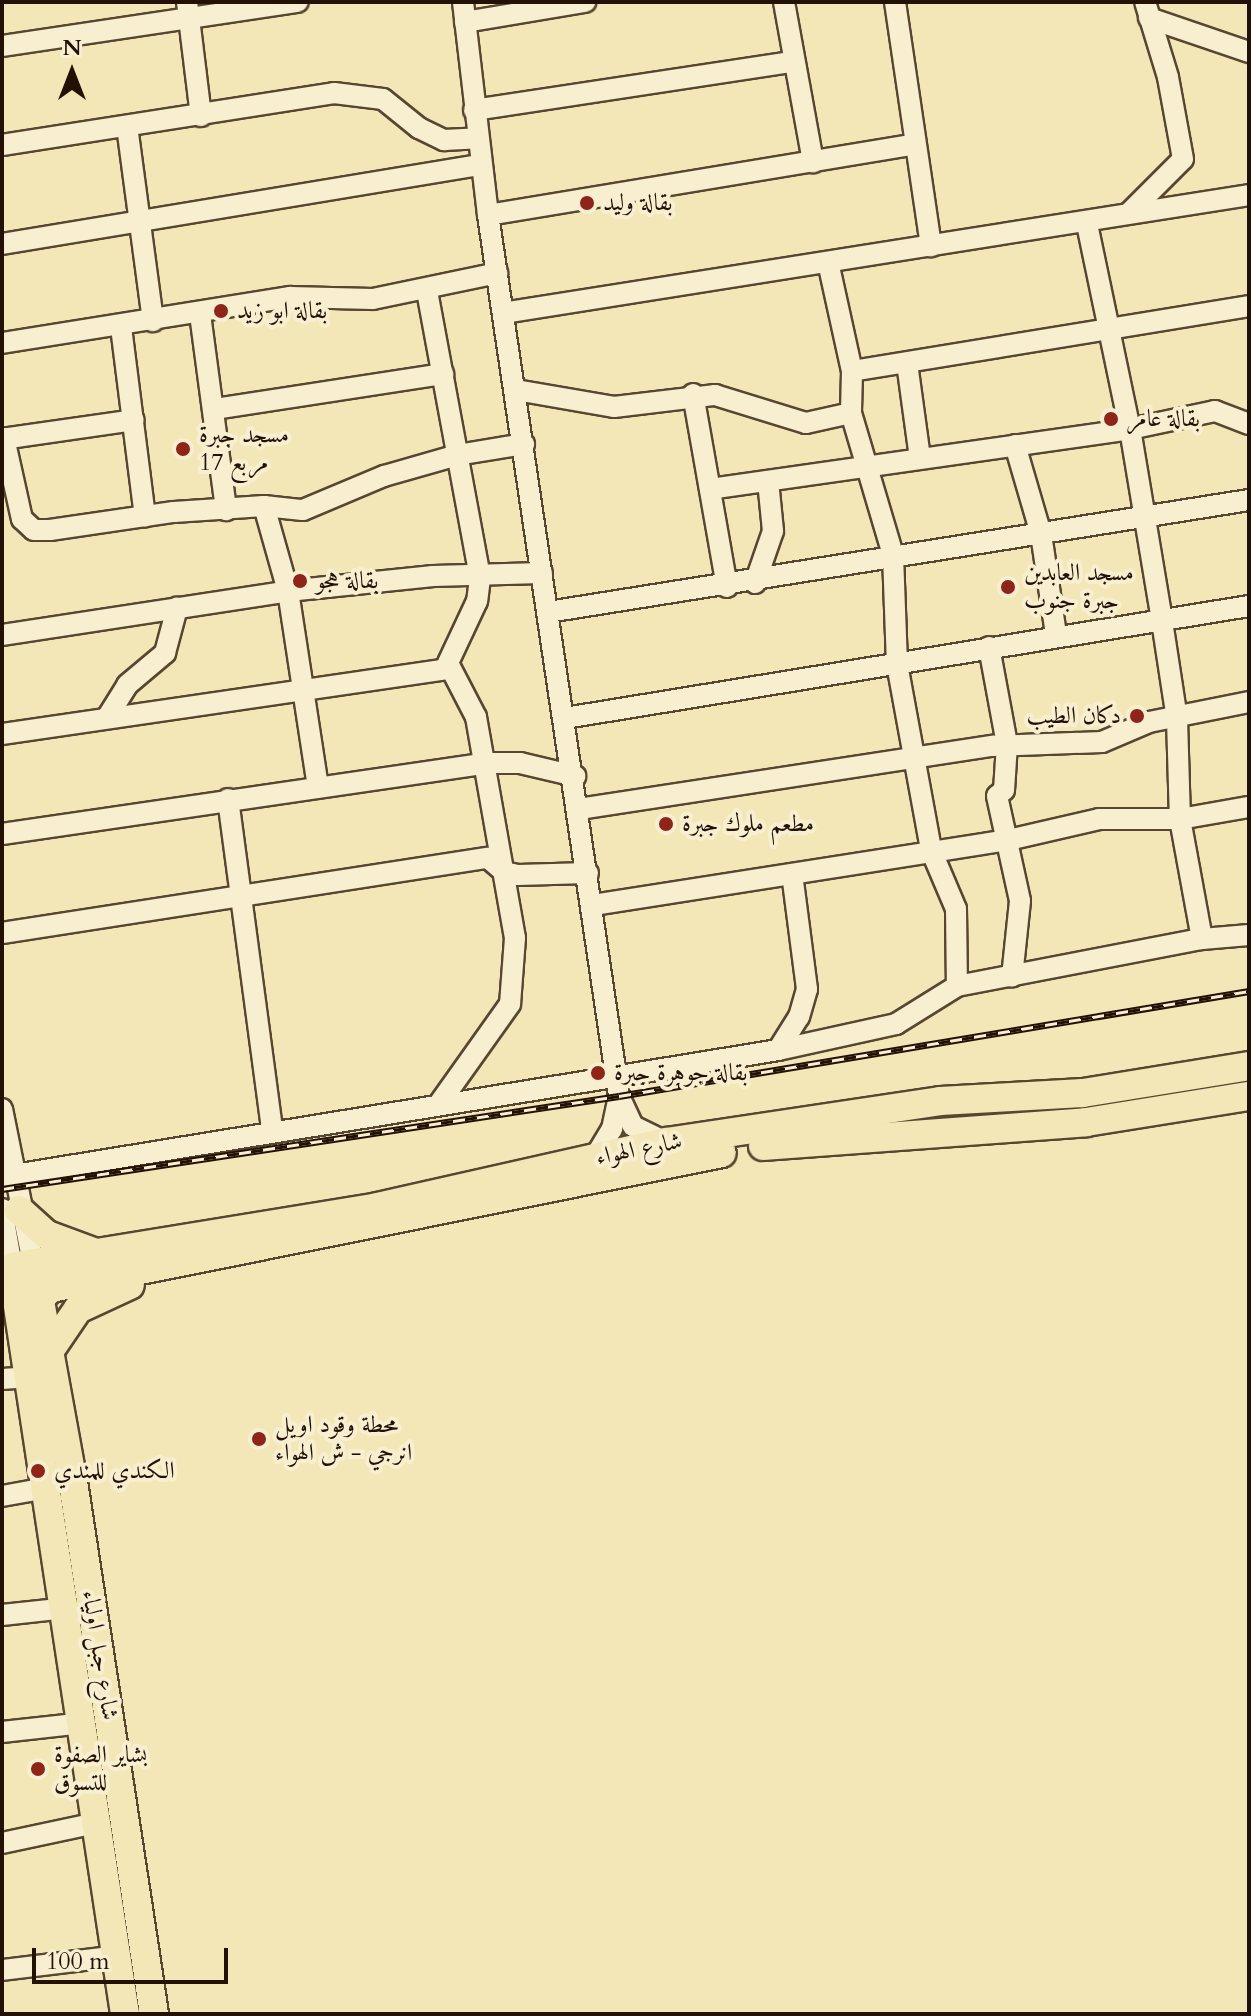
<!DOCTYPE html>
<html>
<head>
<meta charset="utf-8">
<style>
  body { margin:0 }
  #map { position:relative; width:1251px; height:2016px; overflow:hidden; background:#f3e6b7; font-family:Cardo,Amiri,serif }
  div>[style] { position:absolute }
  .roads { filter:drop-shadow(2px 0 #574632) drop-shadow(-2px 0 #574632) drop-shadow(0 2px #574632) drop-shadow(0 -2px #574632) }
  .minor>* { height:20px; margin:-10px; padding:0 10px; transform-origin:10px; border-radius:10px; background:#f7efd0 }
  .highway>* { height:28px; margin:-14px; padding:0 14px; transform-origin:14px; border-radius:14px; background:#f3e6b7 }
  .rail>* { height:7px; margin-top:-3.5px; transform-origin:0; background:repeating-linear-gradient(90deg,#f7efd0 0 12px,#231106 0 24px); box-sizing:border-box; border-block:2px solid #231106 }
  .dots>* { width:22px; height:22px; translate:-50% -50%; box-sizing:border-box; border:4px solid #f7efd0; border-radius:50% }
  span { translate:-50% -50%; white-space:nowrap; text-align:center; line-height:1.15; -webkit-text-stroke:8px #f7efd0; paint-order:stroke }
  .poi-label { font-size:24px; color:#231106 }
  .left { translate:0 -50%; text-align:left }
  .right { translate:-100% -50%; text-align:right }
  .street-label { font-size:24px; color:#231106 }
  .frame { position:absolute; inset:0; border:4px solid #231106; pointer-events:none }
  .north { position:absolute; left:32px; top:32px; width:80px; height:80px; -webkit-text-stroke:6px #f7efd0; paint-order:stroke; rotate:0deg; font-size:22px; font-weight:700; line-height:32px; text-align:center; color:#231106 }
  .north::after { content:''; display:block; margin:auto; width:28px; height:36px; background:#231106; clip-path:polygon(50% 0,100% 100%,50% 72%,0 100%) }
  .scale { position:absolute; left:32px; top:1948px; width:196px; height:36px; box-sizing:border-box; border:4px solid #231106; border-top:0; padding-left:10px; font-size:24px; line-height:28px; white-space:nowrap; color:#231106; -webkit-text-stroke:6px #f7efd0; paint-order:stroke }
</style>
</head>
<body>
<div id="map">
  <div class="roads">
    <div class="minor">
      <i style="left:187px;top:2px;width:115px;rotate:83deg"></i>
      <i style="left:463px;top:2px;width:214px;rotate:83.3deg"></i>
      <i style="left:488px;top:215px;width:891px;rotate:81.54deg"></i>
      <i style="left:619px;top:1096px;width:33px;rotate:65deg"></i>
      <i style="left:633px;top:1126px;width:37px;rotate:26deg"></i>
      <i style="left:784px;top:2px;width:163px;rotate:79.7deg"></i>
      <i style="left:895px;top:2px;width:247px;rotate:81.6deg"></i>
      <i style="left:1149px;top:18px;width:106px;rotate:18.8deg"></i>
      <i style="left:465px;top:22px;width:122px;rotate:-9.5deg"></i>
      <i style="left:2px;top:46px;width:299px;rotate:-8.5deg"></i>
      <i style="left:474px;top:110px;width:323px;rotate:-8.6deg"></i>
      <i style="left:127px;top:126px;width:197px;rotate:82.4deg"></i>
      <i style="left:2px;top:145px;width:336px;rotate:-8.9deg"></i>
      <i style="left:334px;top:93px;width:49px;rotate:7deg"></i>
      <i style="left:383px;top:99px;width:46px;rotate:38.9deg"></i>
      <i style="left:419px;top:128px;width:28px;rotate:26deg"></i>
      <i style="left:444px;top:140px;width:34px;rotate:-3deg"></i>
      <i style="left:1129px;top:213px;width:76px;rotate:-45deg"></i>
      <i style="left:1183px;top:159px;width:83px;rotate:-100.4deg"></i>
      <i style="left:1168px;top:77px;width:78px;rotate:-107deg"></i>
      <i style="left:488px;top:215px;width:433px;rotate:-9.4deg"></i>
      <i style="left:1087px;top:224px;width:209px;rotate:78.2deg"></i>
      <i style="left:1130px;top:429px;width:195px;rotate:80.5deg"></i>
      <i style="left:1162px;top:621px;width:99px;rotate:81.3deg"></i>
      <i style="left:1177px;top:719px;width:100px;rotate:88.3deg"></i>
      <i style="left:1180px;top:819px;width:122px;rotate:79.6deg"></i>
      <i style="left:2px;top:244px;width:485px;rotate:-9.4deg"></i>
      <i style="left:828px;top:262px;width:112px;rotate:77.6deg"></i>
      <i style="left:852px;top:371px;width:42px;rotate:91.4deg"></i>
      <i style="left:851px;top:413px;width:148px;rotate:73.5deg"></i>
      <i style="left:893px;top:555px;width:109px;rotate:87.9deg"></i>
      <i style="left:897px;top:664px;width:189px;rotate:79.6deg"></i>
      <i style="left:931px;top:850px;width:64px;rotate:67deg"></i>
      <i style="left:956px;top:909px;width:77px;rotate:89.3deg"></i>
      <i style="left:427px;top:291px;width:292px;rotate:79.5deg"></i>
      <i style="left:480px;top:578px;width:23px;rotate:97deg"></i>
      <i style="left:477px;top:601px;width:68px;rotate:115.1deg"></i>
      <i style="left:448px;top:663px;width:61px;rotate:62.6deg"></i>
      <i style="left:476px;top:717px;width:224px;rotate:80deg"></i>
      <i style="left:515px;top:938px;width:66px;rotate:94.3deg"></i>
      <i style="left:510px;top:1004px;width:123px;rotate:125.4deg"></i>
      <i style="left:503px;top:313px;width:755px;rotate:-8.99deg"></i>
      <i style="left:200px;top:314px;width:198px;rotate:82.4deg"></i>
      <i style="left:121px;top:327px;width:191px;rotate:82.8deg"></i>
      <i style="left:2px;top:343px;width:292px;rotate:-9.1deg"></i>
      <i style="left:290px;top:297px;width:83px;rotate:1.4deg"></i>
      <i style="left:373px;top:299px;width:127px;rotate:-11.8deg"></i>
      <i style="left:907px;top:363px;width:96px;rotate:82.2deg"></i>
      <i style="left:852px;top:371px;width:402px;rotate:-9.3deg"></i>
      <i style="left:516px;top:390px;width:99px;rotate:9.8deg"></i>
      <i style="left:614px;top:407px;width:102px;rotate:-6.8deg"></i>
      <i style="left:715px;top:395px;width:95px;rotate:17.1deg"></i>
      <i style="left:806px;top:423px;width:46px;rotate:-12.5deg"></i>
      <i style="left:693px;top:394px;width:196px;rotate:80deg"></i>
      <i style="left:214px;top:409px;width:232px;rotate:-8.7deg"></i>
      <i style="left:4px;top:438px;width:83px;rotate:77.5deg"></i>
      <i style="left:22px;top:519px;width:16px;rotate:43deg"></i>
      <i style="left:34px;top:530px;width:16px"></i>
      <i style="left:50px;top:530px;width:125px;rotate:-8.3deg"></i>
      <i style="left:174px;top:512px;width:90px;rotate:-3.8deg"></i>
      <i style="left:264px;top:506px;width:39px;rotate:6deg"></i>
      <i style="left:303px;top:510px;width:88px;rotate:-22.8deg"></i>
      <i style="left:384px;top:476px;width:76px;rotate:-16deg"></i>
      <i style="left:457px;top:455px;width:68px;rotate:-9.3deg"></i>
      <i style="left:2px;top:439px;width:133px;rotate:-8.2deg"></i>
      <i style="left:1015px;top:445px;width:93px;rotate:73.7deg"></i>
      <i style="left:1041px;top:534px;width:101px;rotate:81.5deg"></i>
      <i style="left:710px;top:489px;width:424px;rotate:-8.1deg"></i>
      <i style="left:1130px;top:429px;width:87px;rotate:-12deg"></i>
      <i style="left:1215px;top:411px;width:36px;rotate:21deg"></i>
      <i style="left:264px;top:506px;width:88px;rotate:74.2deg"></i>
      <i style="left:288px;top:591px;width:199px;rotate:81.3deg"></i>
      <i style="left:755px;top:583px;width:55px;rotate:-70.9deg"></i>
      <i style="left:773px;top:531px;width:50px;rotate:-95.7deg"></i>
      <i style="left:548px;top:612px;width:710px;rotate:-9.08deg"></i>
      <i style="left:2px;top:635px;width:289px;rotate:-8.7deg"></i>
      <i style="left:288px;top:591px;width:146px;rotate:-5.9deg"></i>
      <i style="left:433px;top:576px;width:109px;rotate:-1.6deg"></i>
      <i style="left:989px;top:647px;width:99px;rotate:79.5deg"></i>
      <i style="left:1007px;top:744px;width:46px;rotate:93.7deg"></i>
      <i style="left:1004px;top:790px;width:9px;rotate:139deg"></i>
      <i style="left:997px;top:796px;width:107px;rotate:77.6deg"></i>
      <i style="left:1020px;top:901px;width:76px;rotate:96deg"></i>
      <i style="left:108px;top:716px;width:36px;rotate:-58deg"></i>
      <i style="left:127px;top:685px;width:50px;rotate:-40.1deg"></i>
      <i style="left:165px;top:653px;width:47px;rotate:-75.1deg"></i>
      <i style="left:565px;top:718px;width:693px;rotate:-9.3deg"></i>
      <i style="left:2px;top:734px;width:452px;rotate:-8.3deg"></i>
      <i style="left:228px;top:799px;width:334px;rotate:82.4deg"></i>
      <i style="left:579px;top:809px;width:419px;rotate:-8.7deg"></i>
      <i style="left:993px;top:746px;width:109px;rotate:-2.1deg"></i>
      <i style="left:1102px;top:742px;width:51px;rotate:-23.1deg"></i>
      <i style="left:1149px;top:722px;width:102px;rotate:-11.3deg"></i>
      <i style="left:2px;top:834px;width:490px;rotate:-8.3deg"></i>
      <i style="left:487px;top:763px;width:33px"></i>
      <i style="left:520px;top:763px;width:57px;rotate:13.3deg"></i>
      <i style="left:593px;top:905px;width:416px;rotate:-8.9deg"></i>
      <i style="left:1004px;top:841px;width:98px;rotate:-13deg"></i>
      <i style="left:1099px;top:819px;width:81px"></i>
      <i style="left:1180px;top:819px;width:70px;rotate:-9.9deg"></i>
      <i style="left:2px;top:933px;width:492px;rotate:-8.8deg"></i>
      <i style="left:488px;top:858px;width:21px;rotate:41deg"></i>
      <i style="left:504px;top:872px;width:14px;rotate:12deg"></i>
      <i style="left:518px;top:875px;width:70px;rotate:-1.6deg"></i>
      <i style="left:778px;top:1050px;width:39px;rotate:-58deg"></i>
      <i style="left:799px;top:1017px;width:29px;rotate:-74deg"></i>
      <i style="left:807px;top:989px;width:116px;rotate:-97.4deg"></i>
      <i style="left:2px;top:1109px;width:157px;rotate:78.6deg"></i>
      <i style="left:595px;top:1157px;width:33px;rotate:-59deg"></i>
      <i style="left:612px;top:1129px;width:34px;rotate:-78deg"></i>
      <i style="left:2px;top:1177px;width:786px;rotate:-9.29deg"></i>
      <i style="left:778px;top:1050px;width:121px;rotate:-12.4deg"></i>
      <i style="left:896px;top:1024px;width:72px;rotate:-31.9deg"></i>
      <i style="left:957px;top:986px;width:249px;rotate:-10.9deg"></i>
      <i style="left:1202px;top:939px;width:47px;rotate:-4.9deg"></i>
      <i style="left:2px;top:1209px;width:59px;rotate:80.2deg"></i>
      <i style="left:2px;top:1379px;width:27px;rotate:-4deg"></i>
      <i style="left:2px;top:1496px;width:46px;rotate:-10.1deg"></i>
      <i style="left:2px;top:1615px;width:64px;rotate:-6.2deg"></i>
      <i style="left:2px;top:1732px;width:81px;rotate:-6.3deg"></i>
      <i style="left:2px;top:1843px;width:96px;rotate:-12deg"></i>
      <i style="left:2px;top:1970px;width:116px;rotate:-6.9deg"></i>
    </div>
    <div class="highway">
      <i style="left:763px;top:1146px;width:324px;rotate:-4.2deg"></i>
      <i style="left:1086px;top:1122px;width:165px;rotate:-9.1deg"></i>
      <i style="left:19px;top:1210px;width:38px;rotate:42deg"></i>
      <i style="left:47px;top:1235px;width:49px;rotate:20.3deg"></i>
      <i style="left:36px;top:1279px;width:206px;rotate:79.7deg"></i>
      <i style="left:73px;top:1482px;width:538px;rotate:81.34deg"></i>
      <i style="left:40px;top:1298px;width:15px;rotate:-42deg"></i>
      <i style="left:51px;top:1288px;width:684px;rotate:-11.38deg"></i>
      <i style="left:50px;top:1350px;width:50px;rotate:-55.7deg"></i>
      <i style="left:78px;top:1309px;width:57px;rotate:-24.8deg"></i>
      <i style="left:125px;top:2014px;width:755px;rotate:-98.6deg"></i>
      <i style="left:12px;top:1267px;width:370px;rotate:-9.3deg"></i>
      <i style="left:377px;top:1207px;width:296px;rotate:-12.7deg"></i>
      <i style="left:666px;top:1142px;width:277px;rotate:-8.5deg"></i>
      <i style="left:940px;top:1101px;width:143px;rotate:-3.2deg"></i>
      <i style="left:1083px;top:1093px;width:168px;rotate:-9.2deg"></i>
    </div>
  </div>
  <div class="rail">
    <i style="left:2px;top:1189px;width:624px;rotate:-8.57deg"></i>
    <i style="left:619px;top:1096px;width:639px;rotate:-9.46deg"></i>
  </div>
  <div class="dots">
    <i style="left:587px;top:203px;background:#8f2418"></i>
    <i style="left:221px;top:311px;background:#8f2418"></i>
    <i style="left:1111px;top:419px;background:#8f2418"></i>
    <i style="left:183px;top:449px;background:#8f2418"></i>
    <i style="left:300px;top:581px;background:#8f2418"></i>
    <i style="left:1008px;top:587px;background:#8f2418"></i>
    <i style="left:1137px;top:716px;background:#8f2418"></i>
    <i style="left:666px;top:824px;background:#8f2418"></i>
    <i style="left:598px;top:1073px;background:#8f2418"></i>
    <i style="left:259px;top:1439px;background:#8f2418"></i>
    <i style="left:38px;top:1471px;background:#8f2418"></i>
    <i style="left:38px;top:1769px;background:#8f2418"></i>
  </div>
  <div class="poi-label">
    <span class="left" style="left:603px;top:203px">بقالة وليد</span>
    <span class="left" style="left:237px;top:311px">بقالة ابو زيد</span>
    <span class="left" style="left:1127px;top:419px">بقالة عامر</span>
    <span class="left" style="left:199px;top:449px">مسجد جبرة<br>مربع 17</span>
    <span class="left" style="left:1024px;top:587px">مسجد العابدين<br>جبرة جنوب</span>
    <span class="left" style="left:316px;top:581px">بقالة هجو</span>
    <span class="right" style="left:1121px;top:716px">دكان الطيب</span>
    <span class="left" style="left:682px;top:824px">مطعم ملوك جبرة</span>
    <span class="left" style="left:614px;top:1073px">بقالة جوهرة جبرة</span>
    <span class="left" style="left:275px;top:1439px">محطة وقود اويل<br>انرجي - ش الهواء</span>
    <span class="left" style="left:54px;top:1471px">الكندي للمندي</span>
    <span class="left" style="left:54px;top:1769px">بشاير الصفوة<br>للتسوق</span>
  </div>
  <div class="street-label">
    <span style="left:639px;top:1149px;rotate:-11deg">شارع الهواء</span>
    <span style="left:100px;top:1655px;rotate:81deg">شارع جبل اولياء</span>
  </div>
  <div class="frame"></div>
  <div class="north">N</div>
  <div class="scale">100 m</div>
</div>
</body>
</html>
